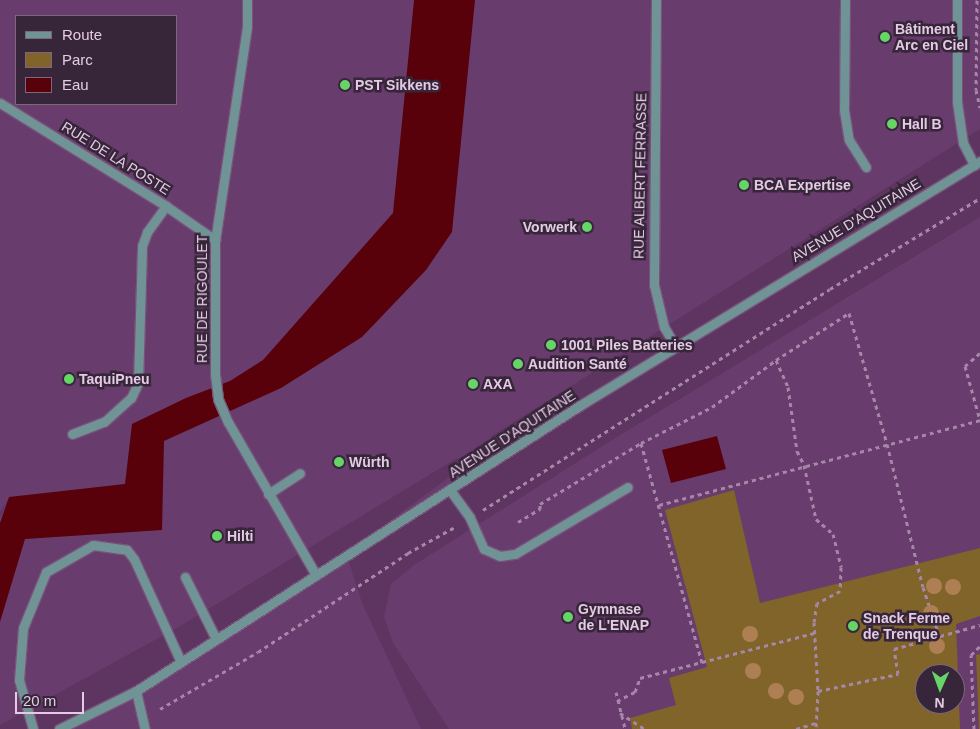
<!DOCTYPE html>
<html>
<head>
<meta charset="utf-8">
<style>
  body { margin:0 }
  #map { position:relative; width:980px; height:729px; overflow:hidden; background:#5d3560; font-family:Helvetica,sans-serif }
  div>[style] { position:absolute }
  .built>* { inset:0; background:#693c6e }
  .green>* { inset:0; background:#806429 }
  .water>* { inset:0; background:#58010b }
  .path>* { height:3px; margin-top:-1.5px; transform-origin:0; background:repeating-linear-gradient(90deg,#a787a8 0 4px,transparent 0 8px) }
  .roads { filter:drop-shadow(1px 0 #78537a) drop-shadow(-1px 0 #78537a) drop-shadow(0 1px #78537a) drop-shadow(0 -1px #78537a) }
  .minor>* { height:9px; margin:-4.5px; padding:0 4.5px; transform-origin:4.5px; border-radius:4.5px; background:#709396 }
  .trees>* { width:16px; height:16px; margin:-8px; border-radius:50%; background:#ad7f53 }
  .dots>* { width:14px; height:14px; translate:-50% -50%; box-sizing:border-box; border:2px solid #372539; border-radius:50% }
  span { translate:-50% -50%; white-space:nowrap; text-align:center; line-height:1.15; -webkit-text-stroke:5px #372539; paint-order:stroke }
  .poi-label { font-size:14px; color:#e3cbe4; font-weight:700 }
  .left { translate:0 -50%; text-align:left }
  .right { translate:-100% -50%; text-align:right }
  .street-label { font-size:14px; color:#e3cbe4 }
  .legend { position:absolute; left:15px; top:15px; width:162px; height:90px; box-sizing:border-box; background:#372539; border:1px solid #7c677d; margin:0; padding:6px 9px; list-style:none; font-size:15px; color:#e3cbe4 }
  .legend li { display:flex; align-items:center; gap:10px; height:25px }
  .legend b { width:25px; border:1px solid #7c677d }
  .north { position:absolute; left:915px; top:664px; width:50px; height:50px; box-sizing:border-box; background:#372539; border:1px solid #7c677d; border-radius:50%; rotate:182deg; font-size:14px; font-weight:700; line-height:20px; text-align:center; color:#e3cbe4 }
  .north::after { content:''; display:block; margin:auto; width:18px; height:22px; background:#66d467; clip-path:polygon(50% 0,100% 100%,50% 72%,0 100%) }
  .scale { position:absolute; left:15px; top:692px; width:69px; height:22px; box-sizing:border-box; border:2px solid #e3cbe4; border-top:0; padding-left:6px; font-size:15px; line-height:18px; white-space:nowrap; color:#e3cbe4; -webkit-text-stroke:4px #372539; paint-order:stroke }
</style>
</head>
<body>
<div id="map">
  <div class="built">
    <i style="clip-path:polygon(evenodd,0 0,980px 0,980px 129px,490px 437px,502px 457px,347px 556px,362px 603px,421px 729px,59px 729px,94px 713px,316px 575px,463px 467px,457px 458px,182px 625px,0 725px,0 518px,9px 498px,0 512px,0 0,16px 16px,176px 16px,176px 104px,16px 104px,16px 16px)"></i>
    <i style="clip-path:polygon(evenodd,980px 217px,980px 729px,449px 729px,393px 643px,384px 617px,391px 584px,414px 565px,612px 440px,980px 217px,925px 674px,955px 674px,955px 704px,925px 704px,925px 674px)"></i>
  </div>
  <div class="green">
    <i style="clip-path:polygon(evenodd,734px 490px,760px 603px,980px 548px,980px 616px,956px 624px,960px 729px,632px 729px,630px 718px,676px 705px,669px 678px,707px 667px,665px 510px,734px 490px,925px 674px,955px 674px,955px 704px,925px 704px,925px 674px)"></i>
    <i style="clip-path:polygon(980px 654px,980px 729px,979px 729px,976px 655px)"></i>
  </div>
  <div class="water">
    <i style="clip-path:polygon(414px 0,475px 0,452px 232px,426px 270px,362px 337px,281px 388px,164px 441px,162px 530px,25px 539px,0 622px,0 523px,9px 497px,125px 484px,132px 424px,186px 398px,230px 381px,263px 360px,393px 213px)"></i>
    <i style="clip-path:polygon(717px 436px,726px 469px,671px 483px,662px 450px)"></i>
  </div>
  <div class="path">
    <i style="left:977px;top:0;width:90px;rotate:90.6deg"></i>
    <i style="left:976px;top:90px;width:18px;rotate:77deg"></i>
    <i style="left:980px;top:353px;width:20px;rotate:139deg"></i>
    <i style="left:965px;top:366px;width:56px;rotate:74.5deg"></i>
    <i style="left:776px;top:360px;width:30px;rotate:66deg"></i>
    <i style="left:788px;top:387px;width:65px;rotate:82deg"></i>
    <i style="left:797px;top:451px;width:16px;rotate:63deg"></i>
    <i style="left:804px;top:465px;width:55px;rotate:77.5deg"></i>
    <i style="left:816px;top:519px;width:23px;rotate:41deg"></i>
    <i style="left:833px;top:534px;width:34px;rotate:76deg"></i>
    <i style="left:841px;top:567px;width:24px;rotate:92deg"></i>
    <i style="left:840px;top:591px;width:26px;rotate:152deg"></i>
    <i style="left:817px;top:603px;width:19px;rotate:99deg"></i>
    <i style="left:814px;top:622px;width:69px;rotate:86.7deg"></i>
    <i style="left:818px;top:691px;width:38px;rotate:93deg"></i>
    <i style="left:641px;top:443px;width:80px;rotate:-26.9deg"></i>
    <i style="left:712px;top:407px;width:79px;rotate:-36.3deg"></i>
    <i style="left:776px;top:360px;width:87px;rotate:-32.8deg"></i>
    <i style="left:849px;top:313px;width:136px;rotate:73.8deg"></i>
    <i style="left:887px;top:444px;width:147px;rotate:75.9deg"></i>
    <i style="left:923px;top:587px;width:54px;rotate:71.6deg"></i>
    <i style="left:659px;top:505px;width:332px;rotate:-14.8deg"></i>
    <i style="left:483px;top:510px;width:411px;rotate:-32.5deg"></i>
    <i style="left:830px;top:289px;width:175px;rotate:-31.2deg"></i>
    <i style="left:518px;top:522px;width:26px;rotate:-31deg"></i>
    <i style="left:540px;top:509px;width:5px;rotate:-90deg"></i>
    <i style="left:540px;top:504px;width:118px;rotate:-31.1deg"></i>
    <i style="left:641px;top:443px;width:228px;rotate:74.5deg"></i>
    <i style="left:818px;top:691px;width:82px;rotate:-12deg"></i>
    <i style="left:898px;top:674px;width:25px;rotate:-99deg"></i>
    <i style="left:894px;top:649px;width:89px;rotate:-15.6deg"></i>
    <i style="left:616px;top:692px;width:38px;rotate:76deg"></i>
    <i style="left:617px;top:701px;width:20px;rotate:-27deg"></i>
    <i style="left:635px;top:692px;width:15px;rotate:-70deg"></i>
    <i style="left:640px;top:678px;width:180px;rotate:-14.5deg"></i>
    <i style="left:160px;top:709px;width:113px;rotate:-30.2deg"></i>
    <i style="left:258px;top:652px;width:180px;rotate:-33.4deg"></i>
    <i style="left:408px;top:553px;width:56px;rotate:-28.9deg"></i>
    <i style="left:620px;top:713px;width:30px;rotate:33deg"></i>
    <i style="left:796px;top:729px;width:21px;rotate:-17deg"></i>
    <i style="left:974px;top:729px;width:74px;rotate:-92.3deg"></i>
    <i style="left:971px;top:655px;width:13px;rotate:-45deg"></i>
  </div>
  <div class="roads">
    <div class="minor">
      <i style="left:247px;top:0;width:27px;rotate:90deg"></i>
      <i style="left:247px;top:27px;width:215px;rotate:98.5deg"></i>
      <i style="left:215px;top:240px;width:134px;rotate:90deg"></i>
      <i style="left:215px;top:374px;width:25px;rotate:83deg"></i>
      <i style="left:218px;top:399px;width:25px;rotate:67deg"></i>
      <i style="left:228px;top:422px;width:177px;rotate:60.1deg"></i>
      <i style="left:656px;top:0;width:285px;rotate:90.4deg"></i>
      <i style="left:654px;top:285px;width:43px;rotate:76.6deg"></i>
      <i style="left:664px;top:327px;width:23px;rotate:59deg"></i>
      <i style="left:845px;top:0;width:110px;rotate:90.5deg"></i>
      <i style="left:844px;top:110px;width:30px;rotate:81deg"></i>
      <i style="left:849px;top:140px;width:32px;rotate:58deg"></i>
      <i style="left:957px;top:0;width:102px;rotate:90deg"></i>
      <i style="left:957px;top:102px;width:41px;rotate:81.7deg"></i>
      <i style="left:963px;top:143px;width:25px;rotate:63deg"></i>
      <i style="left:0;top:103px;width:195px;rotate:31.8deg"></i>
      <i style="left:166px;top:206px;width:60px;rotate:34.8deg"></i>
      <i style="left:72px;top:434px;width:34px;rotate:-21deg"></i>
      <i style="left:104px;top:422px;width:36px;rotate:-42deg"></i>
      <i style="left:131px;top:398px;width:17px;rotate:-65deg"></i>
      <i style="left:138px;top:383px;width:137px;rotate:-88.3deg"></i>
      <i style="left:142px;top:246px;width:15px;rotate:-70deg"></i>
      <i style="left:147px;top:232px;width:32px;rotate:-54deg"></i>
      <i style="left:450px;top:490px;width:34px;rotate:54deg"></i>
      <i style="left:470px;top:518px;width:34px;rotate:66deg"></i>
      <i style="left:484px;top:549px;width:17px;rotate:24deg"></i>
      <i style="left:500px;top:556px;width:15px;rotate:-8deg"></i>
      <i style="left:515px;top:554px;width:131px;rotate:-30.7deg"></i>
      <i style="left:268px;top:494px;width:38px;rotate:-33deg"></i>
      <i style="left:185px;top:577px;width:69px;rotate:63.4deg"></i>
      <i style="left:136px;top:691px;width:39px;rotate:77deg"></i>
      <i style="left:33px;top:729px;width:51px;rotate:-105.9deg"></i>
      <i style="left:19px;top:680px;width:52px;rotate:-85.6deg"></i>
      <i style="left:23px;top:628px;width:61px;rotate:-67.7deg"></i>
      <i style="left:46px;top:572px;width:54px;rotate:-29.9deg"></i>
      <i style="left:93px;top:545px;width:34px;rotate:8deg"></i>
      <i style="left:127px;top:550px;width:11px;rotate:52deg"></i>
      <i style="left:134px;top:559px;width:113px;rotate:65.5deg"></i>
      <i style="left:59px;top:729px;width:86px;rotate:-26.3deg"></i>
      <i style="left:136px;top:691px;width:527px;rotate:-32.75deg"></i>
      <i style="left:579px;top:406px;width:470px;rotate:-31.4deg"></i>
    </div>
  </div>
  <div class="trees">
    <i style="left:934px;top:586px"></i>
    <i style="left:953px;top:587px"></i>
    <i style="left:931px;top:613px"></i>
    <i style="left:750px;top:634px"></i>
    <i style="left:937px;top:646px"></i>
    <i style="left:753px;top:671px"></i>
    <i style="left:776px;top:691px"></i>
    <i style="left:796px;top:697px"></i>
  </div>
  <div class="dots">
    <i style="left:885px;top:37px;background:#66d467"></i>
    <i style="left:345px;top:85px;background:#66d467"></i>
    <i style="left:892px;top:124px;background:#66d467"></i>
    <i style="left:744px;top:185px;background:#66d467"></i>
    <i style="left:587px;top:227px;background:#66d467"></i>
    <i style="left:551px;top:345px;background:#66d467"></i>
    <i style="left:518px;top:364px;background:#66d467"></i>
    <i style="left:69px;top:379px;background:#66d467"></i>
    <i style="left:473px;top:384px;background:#66d467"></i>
    <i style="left:339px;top:462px;background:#66d467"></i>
    <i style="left:217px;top:536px;background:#66d467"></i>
    <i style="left:568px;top:617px;background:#66d467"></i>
    <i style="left:853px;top:626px;background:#66d467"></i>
  </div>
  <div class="poi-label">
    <span class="left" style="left:895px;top:37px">Bâtiment<br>Arc en Ciel</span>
    <span class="left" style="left:355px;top:85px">PST Sikkens</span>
    <span class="left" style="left:902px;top:124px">Hall B</span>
    <span class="left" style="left:754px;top:185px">BCA Expertise</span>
    <span class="right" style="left:577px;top:227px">Vorwerk</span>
    <span class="left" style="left:561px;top:345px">1001 Piles Batteries</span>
    <span class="left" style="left:528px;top:364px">Audition Santé</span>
    <span class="left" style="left:79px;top:379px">TaquiPneu</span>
    <span class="left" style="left:483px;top:384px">AXA</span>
    <span class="left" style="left:349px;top:462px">Würth</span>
    <span class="left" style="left:227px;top:536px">Hilti</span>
    <span class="left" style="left:578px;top:617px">Gymnase<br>de L'ENAP</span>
    <span class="left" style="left:863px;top:626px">Snack Ferme<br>de Trenque</span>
  </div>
  <div class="street-label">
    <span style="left:116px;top:158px;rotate:32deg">RUE DE LA POSTE</span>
    <span style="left:640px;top:176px;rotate:-89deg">RUE ALBERT FERRASSE</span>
    <span style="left:856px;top:220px;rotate:-31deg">AVENUE D'AQUITAINE</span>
    <span style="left:202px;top:299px;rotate:-90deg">RUE DE RIGOULET</span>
    <span style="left:512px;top:434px;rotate:-33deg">AVENUE D'AQUITAINE</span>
  </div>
  <ul class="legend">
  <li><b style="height:6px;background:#709396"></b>Route</li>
  <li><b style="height:14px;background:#806429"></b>Parc</li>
  <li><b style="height:14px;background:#58010b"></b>Eau</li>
  </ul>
  <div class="north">N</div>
  <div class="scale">20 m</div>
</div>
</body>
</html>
